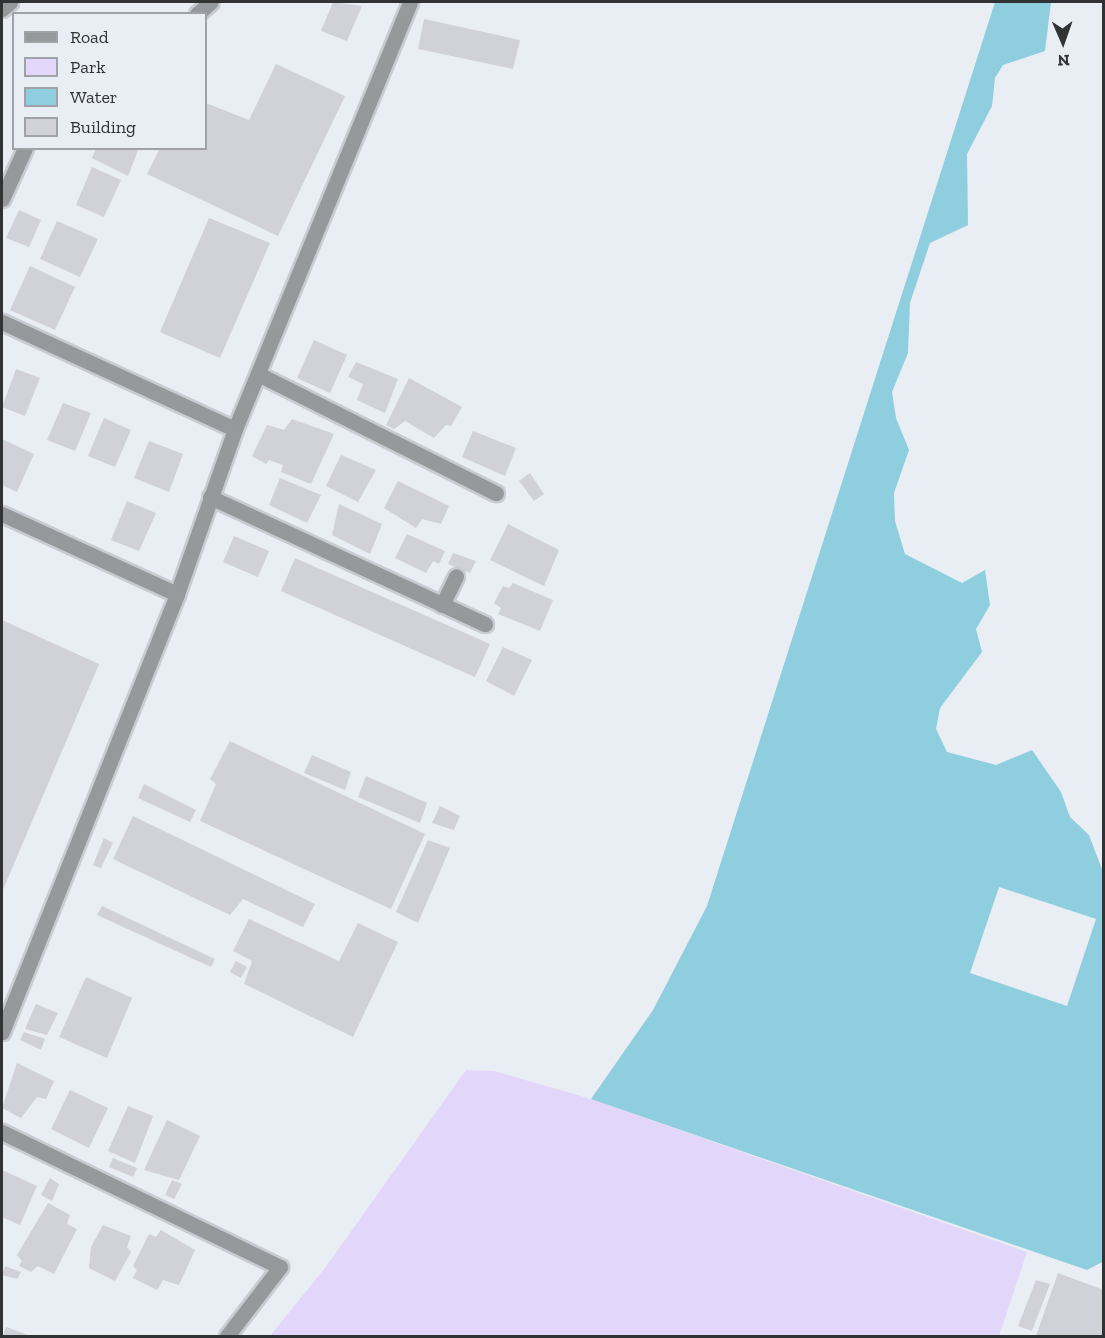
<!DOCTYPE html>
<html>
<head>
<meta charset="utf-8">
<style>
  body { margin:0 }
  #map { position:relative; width:1105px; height:1338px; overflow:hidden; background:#e9eef4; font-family:"Zilla Slab",serif }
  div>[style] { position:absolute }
  .green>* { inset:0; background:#e2d6fb }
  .water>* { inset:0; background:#8ecede }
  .building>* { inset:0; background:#d0d1d9 }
  .roads { filter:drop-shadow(2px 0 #c8ccd1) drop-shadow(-2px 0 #c8ccd1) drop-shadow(0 2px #c8ccd1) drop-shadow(0 -2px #c8ccd1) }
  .minor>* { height:15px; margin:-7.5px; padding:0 7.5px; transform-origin:7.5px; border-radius:7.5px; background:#96999b }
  span { translate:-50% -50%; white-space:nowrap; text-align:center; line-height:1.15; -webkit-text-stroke:4.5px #e9eef4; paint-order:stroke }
  .frame { position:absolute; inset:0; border:3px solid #303234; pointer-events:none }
  .legend { position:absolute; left:12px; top:12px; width:195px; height:138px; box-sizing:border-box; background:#e9eef4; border:2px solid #9fa3a7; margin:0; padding:8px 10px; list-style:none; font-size:18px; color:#303234 }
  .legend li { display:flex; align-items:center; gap:12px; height:30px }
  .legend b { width:30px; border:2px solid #9fa3a7 }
  .north { position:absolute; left:1033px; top:12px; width:60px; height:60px; -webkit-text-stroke:4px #e9eef4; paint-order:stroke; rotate:178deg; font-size:16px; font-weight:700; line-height:24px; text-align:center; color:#303234 }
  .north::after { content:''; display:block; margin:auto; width:21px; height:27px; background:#303234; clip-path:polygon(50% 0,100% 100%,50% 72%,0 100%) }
</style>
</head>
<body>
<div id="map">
  <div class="green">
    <i style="clip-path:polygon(466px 1070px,494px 1071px,591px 1099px,1027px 1252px,999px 1336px,270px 1336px,325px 1268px)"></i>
  </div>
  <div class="water">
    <i style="clip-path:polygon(evenodd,995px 2px,1051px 2px,1045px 51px,1003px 65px,995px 78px,992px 106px,967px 154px,968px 225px,930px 243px,910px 303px,908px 353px,892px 392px,896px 418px,909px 450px,894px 493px,895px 521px,905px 554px,962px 583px,985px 570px,990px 605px,976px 629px,982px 652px,940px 708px,936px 729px,947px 752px,996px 765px,1032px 750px,1061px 792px,1070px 817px,1089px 835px,1103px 872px,1104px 1261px,1087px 1270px,591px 1099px,653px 1010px,707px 906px,995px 2px,999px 887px,1096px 919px,1067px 1006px,970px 973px,999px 887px)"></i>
  </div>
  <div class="building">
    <i style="clip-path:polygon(333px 2px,362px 6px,347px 41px,321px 31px)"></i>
    <i style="clip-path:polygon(424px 19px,520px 40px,513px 69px,418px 49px)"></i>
    <i style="clip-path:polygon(276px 64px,345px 96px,278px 236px,147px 174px,160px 148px,206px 148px,206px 103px,249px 120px)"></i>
    <i style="clip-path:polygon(96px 148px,139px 148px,128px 176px,92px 158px)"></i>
    <i style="clip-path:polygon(92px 167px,121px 180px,104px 217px,76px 205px)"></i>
    <i style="clip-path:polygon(19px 210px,41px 220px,29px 247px,6px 238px)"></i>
    <i style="clip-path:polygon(209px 218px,270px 243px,220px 358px,160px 332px)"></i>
    <i style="clip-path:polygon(57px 221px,98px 239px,80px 277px,40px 259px)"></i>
    <i style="clip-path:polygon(30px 266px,75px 287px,55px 330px,10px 310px)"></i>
    <i style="clip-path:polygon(314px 340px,347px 355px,330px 393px,297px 378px)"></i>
    <i style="clip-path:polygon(356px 362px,398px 379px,385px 413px,357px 400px,363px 384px,348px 377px)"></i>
    <i style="clip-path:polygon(16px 369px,40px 378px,25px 416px,2px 407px)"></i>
    <i style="clip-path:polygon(409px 378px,462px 407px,451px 426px,446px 425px,434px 438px,405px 421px,394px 429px,386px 425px)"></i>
    <i style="clip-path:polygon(63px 403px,91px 413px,75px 451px,47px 440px)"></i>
    <i style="clip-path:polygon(104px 418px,131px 430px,115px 467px,88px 456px)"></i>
    <i style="clip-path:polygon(292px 419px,334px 434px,311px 484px,281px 472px,283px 465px,269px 460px,266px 464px,252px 456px,267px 425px,284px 430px)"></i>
    <i style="clip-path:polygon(473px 431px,516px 448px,505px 476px,462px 457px)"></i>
    <i style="clip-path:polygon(2px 439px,34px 454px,17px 492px,2px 485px)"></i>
    <i style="clip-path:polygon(149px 441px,183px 454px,169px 492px,134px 478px)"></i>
    <i style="clip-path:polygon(341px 455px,376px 470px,358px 502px,326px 486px)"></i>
    <i style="clip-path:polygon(530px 473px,544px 494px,534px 501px,519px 481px)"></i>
    <i style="clip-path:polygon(280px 478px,321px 495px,307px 523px,269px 505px)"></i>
    <i style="clip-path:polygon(398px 481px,449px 506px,441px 524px,422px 519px,416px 528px,384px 508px)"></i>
    <i style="clip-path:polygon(127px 501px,156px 513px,139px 551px,111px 540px)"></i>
    <i style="clip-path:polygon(339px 504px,382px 524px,370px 554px,332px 535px)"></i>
    <i style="clip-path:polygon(508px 524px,559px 550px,544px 586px,490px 560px)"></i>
    <i style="clip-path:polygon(407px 534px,445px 551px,439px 564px,433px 561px,426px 573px,395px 558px)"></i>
    <i style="clip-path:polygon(234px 536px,269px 551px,258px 577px,223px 562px)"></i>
    <i style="clip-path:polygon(453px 553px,476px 561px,470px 573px,448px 564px)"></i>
    <i style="clip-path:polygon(295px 558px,490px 644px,475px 677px,281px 591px)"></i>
    <i style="clip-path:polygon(513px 583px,553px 600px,540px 631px,498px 614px,501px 608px,494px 603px,503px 586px,509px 588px)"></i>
    <i style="clip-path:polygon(2px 620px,99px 664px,2px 892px)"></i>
    <i style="clip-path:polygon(503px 647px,532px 660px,514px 696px,486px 681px)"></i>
    <i style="clip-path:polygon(230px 741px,425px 834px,391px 909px,200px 821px,216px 784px,210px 779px)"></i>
    <i style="clip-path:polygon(312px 755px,351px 772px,345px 790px,304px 773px)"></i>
    <i style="clip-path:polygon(366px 776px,427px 803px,420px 823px,358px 797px)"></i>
    <i style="clip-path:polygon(144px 784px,196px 810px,190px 822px,138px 798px)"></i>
    <i style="clip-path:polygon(440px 806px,460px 816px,454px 830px,432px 823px)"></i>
    <i style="clip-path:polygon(133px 816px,315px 904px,303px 927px,243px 899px,230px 915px,117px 861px,113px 859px)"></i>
    <i style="clip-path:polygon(104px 838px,113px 843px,101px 868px,93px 865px)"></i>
    <i style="clip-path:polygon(428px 840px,450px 848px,418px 923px,396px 912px)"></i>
    <i style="clip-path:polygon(102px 906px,215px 959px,211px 967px,97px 915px)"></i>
    <i style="clip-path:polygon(249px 919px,339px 961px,358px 923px,398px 942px,353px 1037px,244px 984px,252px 961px,233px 951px)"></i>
    <i style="clip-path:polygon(236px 961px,247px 967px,241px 978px,230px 972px)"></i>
    <i style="clip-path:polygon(86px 977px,132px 998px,107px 1058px,59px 1037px)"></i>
    <i style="clip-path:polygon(36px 1004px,58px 1013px,47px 1035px,25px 1029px)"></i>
    <i style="clip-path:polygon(24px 1032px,45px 1039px,41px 1050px,20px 1040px)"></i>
    <i style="clip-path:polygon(17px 1063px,54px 1081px,46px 1099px,37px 1097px,21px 1118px,2px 1108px)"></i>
    <i style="clip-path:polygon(70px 1090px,108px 1108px,89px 1148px,51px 1129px)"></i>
    <i style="clip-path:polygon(128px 1106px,153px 1116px,135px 1163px,108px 1151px)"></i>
    <i style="clip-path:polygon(167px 1120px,200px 1136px,179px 1180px,144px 1170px)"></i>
    <i style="clip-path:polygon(113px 1158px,137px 1168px,133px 1177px,109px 1167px)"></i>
    <i style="clip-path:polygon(2px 1170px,37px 1186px,20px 1225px,2px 1217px)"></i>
    <i style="clip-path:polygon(50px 1178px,59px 1184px,52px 1201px,41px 1195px)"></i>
    <i style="clip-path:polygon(172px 1180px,182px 1184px,174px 1199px,165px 1195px)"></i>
    <i style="clip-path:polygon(48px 1203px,70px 1215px,67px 1224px,77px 1229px,54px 1274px,38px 1266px,31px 1272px,19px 1266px,22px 1261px,17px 1255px)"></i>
    <i style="clip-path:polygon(103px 1225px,131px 1236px,127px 1247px,131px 1252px,115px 1281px,89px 1268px,91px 1247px)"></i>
    <i style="clip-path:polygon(161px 1230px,195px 1250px,179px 1285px,163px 1280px,157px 1290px,133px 1278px,137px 1270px,133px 1266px,149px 1234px,156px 1237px)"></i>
    <i style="clip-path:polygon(5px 1266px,21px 1272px,17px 1279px,2px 1275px)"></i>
    <i style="clip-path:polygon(1058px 1273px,1104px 1290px,1104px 1336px,1036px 1336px)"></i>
    <i style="clip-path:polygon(1036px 1280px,1050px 1284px,1032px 1331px,1018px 1326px)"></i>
    <i style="clip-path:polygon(6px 1327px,31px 1336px,3px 1336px)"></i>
  </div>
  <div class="roads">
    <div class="minor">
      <i style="left:2px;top:9px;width:11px;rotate:-41deg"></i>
      <i style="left:197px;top:14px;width:18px;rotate:-41deg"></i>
      <i style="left:2px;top:199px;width:56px;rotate:-65.7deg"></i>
      <i style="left:2px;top:322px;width:256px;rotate:24.7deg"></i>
      <i style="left:260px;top:375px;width:264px;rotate:26.6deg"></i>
      <i style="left:210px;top:497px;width:303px;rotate:24.8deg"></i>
      <i style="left:2px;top:514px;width:192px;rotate:24.6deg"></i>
      <i style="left:442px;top:605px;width:32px;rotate:-64deg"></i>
      <i style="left:2px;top:1032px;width:472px;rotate:-68.2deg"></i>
      <i style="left:177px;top:594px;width:175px;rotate:-70.6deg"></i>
      <i style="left:235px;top:429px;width:461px;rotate:-67.7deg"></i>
      <i style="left:2px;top:1132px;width:309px;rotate:25.9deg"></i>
      <i style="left:280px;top:1267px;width:87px;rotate:127.5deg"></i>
    </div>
  </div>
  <div class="frame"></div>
  <ul class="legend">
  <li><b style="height:8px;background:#96999b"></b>Road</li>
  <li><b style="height:16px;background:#e2d6fb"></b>Park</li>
  <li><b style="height:16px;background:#8ecede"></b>Water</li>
  <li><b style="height:16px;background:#d0d1d9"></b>Building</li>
  </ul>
  <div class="north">N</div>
</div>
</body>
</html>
